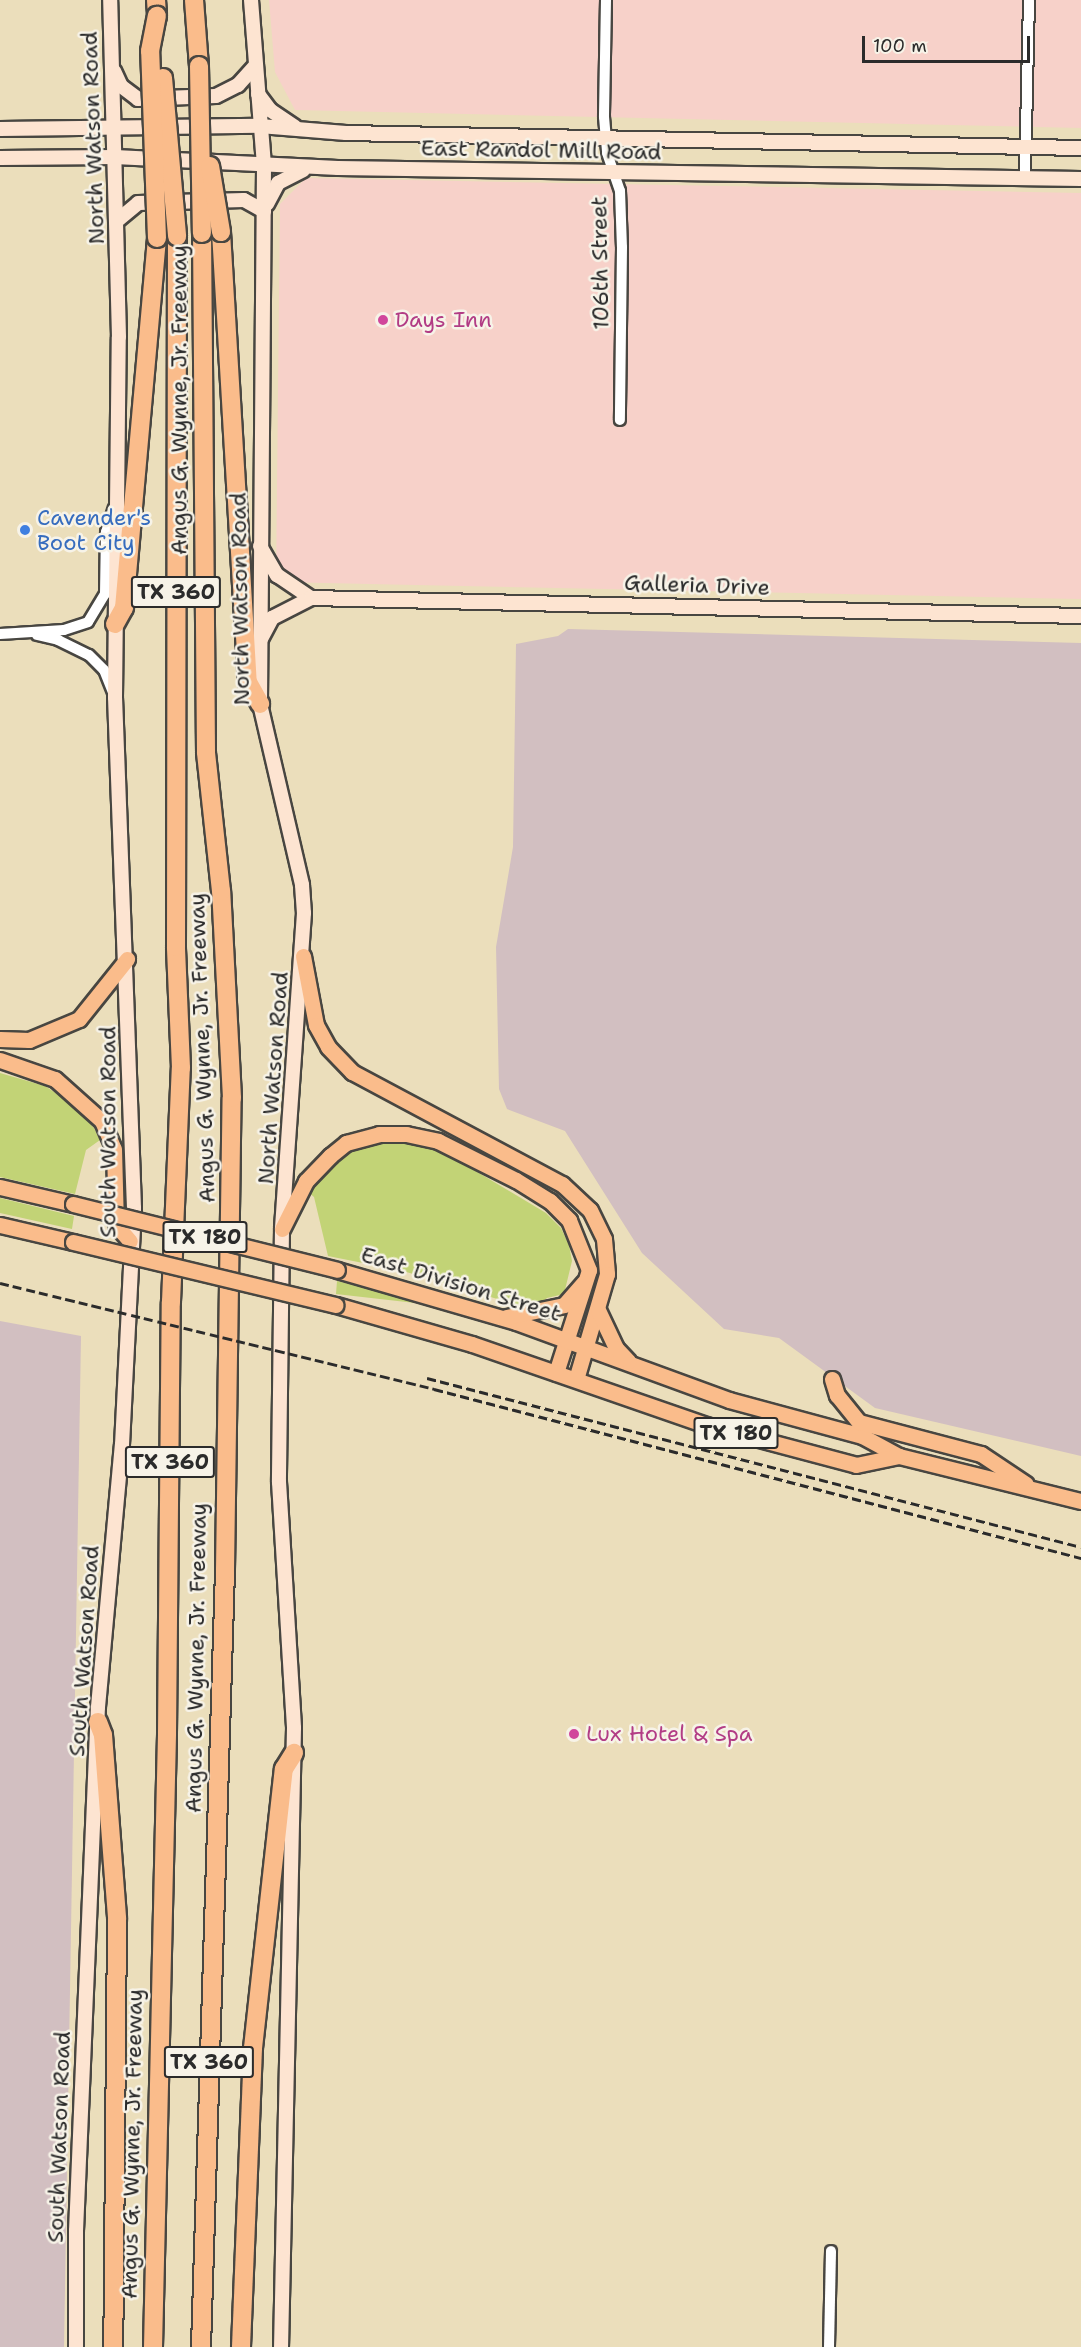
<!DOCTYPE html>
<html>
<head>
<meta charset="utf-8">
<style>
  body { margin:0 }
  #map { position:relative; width:1081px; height:2347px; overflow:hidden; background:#ebdebb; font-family:"Shantell Sans",sans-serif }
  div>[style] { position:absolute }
  .built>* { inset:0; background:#f7d1c9 }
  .industrial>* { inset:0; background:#d2bfc1 }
  .green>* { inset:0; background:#c2d376 }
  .roads { filter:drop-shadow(2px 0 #484641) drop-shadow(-2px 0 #484641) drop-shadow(0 2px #484641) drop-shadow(0 -2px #484641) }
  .street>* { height:10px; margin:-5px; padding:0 5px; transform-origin:5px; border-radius:5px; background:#fff }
  .secondary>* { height:14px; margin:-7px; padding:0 7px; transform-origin:7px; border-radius:7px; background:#fde4d1 }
  .primary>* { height:15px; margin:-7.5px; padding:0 7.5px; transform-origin:7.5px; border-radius:7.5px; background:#fabc8b }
  .highway>* { height:18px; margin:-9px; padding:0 9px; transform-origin:9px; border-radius:9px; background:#fabc8b }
  .rail>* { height:3px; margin-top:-1.5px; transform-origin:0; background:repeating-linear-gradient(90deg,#2b2b2b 0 9px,transparent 0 13.5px) }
  .bridges { filter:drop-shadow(2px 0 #484641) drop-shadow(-2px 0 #484641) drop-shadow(0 2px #484641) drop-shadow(0 -2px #484641) }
  .primary-bridge>* { height:15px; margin:-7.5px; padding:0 7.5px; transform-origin:7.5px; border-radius:7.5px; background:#fabc8b }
  .highway-bridge>* { height:18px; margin:-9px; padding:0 9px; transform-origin:9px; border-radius:9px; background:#fabc8b }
  .dots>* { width:16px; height:16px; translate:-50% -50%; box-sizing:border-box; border:3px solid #f7f3e8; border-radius:50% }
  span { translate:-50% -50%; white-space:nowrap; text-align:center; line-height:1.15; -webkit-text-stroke:5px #f7f3e8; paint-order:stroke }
  .shield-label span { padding:2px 4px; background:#f7f3e8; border:2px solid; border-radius:4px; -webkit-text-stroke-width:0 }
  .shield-label { font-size:21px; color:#2b2b2b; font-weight:700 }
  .street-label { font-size:22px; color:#2b2b2b }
  .hotel-label { font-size:22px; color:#b23c85 }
  .left { translate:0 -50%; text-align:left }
  .shop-label { font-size:22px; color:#366cbe }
  .scale { position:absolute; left:862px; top:36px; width:168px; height:27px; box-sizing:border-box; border:3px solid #2b2b2b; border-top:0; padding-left:8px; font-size:18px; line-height:21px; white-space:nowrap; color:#2b2b2b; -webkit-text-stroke:4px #f7f3e8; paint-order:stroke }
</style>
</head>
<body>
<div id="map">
  <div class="built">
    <i style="clip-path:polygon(269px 0,1081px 0,1081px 128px,295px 110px,275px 72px)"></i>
    <i style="clip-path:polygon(306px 178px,1081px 193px,1081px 599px,276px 582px,280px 204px)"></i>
  </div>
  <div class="industrial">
    <i style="clip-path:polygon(568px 629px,1081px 643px,1081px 1456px,875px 1408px,779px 1338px,724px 1329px,642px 1253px,565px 1131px,507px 1109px,499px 1089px,496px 947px,513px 847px,516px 644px,558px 636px)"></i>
    <i style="clip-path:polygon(0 1321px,81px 1336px,64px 2347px,0 2347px)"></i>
  </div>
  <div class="green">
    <i style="clip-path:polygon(0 1073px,45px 1086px,70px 1102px,94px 1128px,100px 1140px,86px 1150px,75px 1194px,0 1177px)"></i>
    <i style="clip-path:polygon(384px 1139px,401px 1139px,437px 1148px,546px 1213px,561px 1228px,569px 1245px,572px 1261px,564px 1294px,547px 1298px,536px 1307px,524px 1307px,403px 1271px,328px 1256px,314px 1197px,308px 1192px,317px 1178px,347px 1152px)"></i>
    <i style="clip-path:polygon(0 1198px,74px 1216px,72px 1229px,0 1213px)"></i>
    <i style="clip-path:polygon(337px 1281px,416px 1300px,415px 1303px,336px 1294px)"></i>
  </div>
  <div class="roads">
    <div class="street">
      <i style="left:606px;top:0;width:117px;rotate:91deg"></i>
      <i style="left:604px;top:117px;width:36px;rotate:85deg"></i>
      <i style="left:607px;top:153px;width:40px;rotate:71.1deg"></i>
      <i style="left:620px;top:191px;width:56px;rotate:88deg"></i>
      <i style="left:622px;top:247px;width:173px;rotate:90.7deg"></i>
      <i style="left:1025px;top:176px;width:176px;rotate:-88.7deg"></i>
      <i style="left:0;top:634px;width:64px;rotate:-3.6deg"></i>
      <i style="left:64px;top:630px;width:25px;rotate:-18deg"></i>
      <i style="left:88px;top:622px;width:33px;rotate:-59deg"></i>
      <i style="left:105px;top:594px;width:62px;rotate:-89.1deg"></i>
      <i style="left:106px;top:532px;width:25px;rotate:-72deg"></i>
      <i style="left:37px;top:635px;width:22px;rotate:13deg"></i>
      <i style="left:58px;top:640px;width:34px;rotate:26deg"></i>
      <i style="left:89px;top:655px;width:21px;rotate:45deg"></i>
      <i style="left:104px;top:670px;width:24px;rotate:68deg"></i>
      <i style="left:829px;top:2347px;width:96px;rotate:-88.8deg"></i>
    </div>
    <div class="secondary">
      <i style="left:251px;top:0;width:168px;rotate:85.5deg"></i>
      <i style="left:264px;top:167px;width:537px;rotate:90.43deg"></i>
      <i style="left:260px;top:704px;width:186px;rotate:76.9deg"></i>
      <i style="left:302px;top:885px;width:28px;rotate:86deg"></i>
      <i style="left:304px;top:913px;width:317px;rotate:94deg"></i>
      <i style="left:282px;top:1229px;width:253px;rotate:90.7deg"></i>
      <i style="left:279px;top:1482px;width:246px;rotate:86.5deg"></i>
      <i style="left:294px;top:1728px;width:619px;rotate:91.2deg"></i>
      <i style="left:114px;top:71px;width:17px;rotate:65deg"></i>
      <i style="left:121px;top:86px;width:21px;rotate:37deg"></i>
      <i style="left:138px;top:99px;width:78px;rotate:-2.2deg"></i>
      <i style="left:216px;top:96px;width:25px;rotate:-27deg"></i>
      <i style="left:238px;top:85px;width:25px;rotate:-48deg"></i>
      <i style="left:258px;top:94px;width:20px;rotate:53deg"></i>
      <i style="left:270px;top:110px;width:30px;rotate:34deg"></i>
      <i style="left:0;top:129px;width:260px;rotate:-0.7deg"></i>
      <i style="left:260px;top:126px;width:86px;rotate:4.7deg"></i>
      <i style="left:346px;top:133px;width:735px;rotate:1.17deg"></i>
      <i style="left:0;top:158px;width:115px;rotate:-0.5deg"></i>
      <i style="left:115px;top:157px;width:223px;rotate:2.8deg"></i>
      <i style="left:338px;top:168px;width:743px;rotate:0.85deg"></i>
      <i style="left:267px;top:204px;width:24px;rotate:-62deg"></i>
      <i style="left:278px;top:183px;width:28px;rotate:-27deg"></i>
      <i style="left:118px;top:220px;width:26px;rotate:-40deg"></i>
      <i style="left:138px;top:203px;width:106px;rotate:-1.6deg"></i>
      <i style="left:244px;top:200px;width:23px;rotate:29deg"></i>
      <i style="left:260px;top:546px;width:34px;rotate:60deg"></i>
      <i style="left:277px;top:575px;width:41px;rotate:34.1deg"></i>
      <i style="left:261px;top:639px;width:24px;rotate:-62deg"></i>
      <i style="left:272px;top:618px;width:44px;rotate:-27.1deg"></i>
      <i style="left:311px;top:598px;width:770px;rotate:1.34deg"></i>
      <i style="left:76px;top:2347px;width:116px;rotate:-90deg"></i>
      <i style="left:76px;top:2231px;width:524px;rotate:-87.6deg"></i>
      <i style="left:98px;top:1707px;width:263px;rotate:-84.8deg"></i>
      <i style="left:122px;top:1445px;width:237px;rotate:-87.1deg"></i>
      <i style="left:134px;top:1208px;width:511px;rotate:-92.13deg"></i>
      <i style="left:115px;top:697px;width:360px;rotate:-89.4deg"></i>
      <i style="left:119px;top:337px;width:337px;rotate:-91.5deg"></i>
    </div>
    <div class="primary">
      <i style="left:303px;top:956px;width:70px;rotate:79.3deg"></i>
      <i style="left:316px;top:1025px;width:25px;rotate:61deg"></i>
      <i style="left:328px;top:1047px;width:35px;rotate:46deg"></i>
      <i style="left:352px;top:1072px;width:238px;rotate:28.1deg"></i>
      <i style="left:562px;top:1184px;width:38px;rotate:43deg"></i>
      <i style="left:590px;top:1210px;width:32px;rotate:64deg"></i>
      <i style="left:604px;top:1239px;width:35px;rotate:85deg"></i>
      <i style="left:607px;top:1274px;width:109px;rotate:106.4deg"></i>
      <i style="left:0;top:1039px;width:29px;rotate:2deg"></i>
      <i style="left:29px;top:1040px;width:54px;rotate:-22.8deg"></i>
      <i style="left:79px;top:1019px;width:77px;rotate:-51.3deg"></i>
      <i style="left:0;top:1060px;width:58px;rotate:19.1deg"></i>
      <i style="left:55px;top:1079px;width:63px;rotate:41.8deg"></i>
      <i style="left:102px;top:1121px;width:30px;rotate:67deg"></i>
      <i style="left:114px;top:1149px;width:76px;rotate:88.5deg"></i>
      <i style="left:116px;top:1225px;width:21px;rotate:49deg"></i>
      <i style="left:0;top:1187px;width:75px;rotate:13.1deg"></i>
      <i style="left:0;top:1225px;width:75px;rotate:13.1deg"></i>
      <i style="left:282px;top:1229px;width:54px;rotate:-63.4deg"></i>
      <i style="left:306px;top:1181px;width:35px;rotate:-46deg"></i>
      <i style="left:330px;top:1156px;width:21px;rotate:-39deg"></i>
      <i style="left:346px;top:1143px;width:34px;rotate:-15deg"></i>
      <i style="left:379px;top:1134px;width:27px"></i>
      <i style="left:406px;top:1134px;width:33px;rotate:12deg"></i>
      <i style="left:438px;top:1141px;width:87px;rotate:26.6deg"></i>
      <i style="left:516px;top:1180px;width:40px;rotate:32deg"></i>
      <i style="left:550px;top:1201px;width:27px;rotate:45deg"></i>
      <i style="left:569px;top:1220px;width:54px;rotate:68.2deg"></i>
      <i style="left:589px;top:1270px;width:108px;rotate:107.8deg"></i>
      <i style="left:337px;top:1270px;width:186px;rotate:16.2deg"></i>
      <i style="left:516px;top:1322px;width:227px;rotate:20.1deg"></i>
      <i style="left:729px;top:1400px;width:138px;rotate:15.1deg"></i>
      <i style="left:862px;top:1436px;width:42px;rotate:28.4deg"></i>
      <i style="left:899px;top:1456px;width:187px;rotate:13.9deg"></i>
      <i style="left:336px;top:1305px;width:141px;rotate:16deg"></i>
      <i style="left:472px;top:1344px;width:248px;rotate:19.1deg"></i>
      <i style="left:706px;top:1425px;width:155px;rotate:14.9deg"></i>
      <i style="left:856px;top:1465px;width:44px;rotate:-11.8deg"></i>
      <i style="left:598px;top:1310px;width:42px;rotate:64.7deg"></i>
      <i style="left:616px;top:1348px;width:18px;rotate:47deg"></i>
      <i style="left:506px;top:1317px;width:59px;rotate:-11.7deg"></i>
      <i style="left:564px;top:1305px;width:30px;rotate:-49deg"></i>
      <i style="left:832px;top:1379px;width:17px;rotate:73deg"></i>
      <i style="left:837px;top:1395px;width:35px;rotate:51deg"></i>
      <i style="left:859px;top:1422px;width:126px;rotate:14.7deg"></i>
      <i style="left:981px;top:1454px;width:54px;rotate:33.7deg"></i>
    </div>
    <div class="highway">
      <i style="left:156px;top:0;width:16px;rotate:86deg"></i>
      <i style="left:194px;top:0;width:66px;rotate:85.7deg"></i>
      <i style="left:221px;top:232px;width:451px;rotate:86.6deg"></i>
      <i style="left:248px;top:682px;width:25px;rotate:61deg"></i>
      <i style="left:115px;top:624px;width:18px;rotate:-61deg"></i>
      <i style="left:124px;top:608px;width:371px;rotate:-84.9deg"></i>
      <i style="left:98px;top:1722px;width:14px;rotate:69deg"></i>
      <i style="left:103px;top:1735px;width:185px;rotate:85.6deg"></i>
      <i style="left:117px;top:1919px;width:428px;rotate:90.5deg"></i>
      <i style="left:153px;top:2347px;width:614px;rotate:-88.69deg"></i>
      <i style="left:167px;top:1733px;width:431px;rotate:-89.5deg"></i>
      <i style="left:171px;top:1302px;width:234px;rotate:-87.6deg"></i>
      <i style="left:181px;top:1068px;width:121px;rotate:-92.4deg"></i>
      <i style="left:176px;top:947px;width:711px;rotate:-89.92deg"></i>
      <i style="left:201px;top:2347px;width:777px;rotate:-88.23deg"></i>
      <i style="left:225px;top:1570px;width:472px;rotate:-89.2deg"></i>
      <i style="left:232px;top:1098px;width:207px;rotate:-93deg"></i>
      <i style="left:221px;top:891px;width:140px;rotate:-96.2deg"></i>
      <i style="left:206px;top:752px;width:519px;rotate:-90.44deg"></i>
      <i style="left:241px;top:2347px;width:299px;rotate:-87.7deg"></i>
      <i style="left:253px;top:2048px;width:281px;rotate:-83.7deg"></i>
      <i style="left:284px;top:1769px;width:19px;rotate:-58deg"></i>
    </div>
  </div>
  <div class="rail">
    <i style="left:0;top:1283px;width:447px;rotate:13.7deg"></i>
    <i style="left:434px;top:1389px;width:669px;rotate:14.64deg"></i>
    <i style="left:427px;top:1378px;width:675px;rotate:14.49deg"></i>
  </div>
  <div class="bridges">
    <div class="primary-bridge">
      <i style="left:73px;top:1204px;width:272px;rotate:14deg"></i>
      <i style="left:73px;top:1242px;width:270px;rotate:13.5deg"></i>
    </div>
    <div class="highway-bridge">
      <i style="left:199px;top:66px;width:167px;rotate:89deg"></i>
      <i style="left:163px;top:78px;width:159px;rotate:84.9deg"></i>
      <i style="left:210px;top:166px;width:67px;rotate:80.5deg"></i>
      <i style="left:157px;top:238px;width:187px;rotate:-92.1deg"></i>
      <i style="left:150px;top:51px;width:36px;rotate:-79deg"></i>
    </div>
  </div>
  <div class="dots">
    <i style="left:383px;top:320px;background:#d1479c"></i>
    <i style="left:25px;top:530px;background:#3f7fe0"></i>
    <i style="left:574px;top:1734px;background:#d1479c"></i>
  </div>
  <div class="shield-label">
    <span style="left:176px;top:592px">TX 360</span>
    <span style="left:205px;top:1237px">TX 180</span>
    <span style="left:736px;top:1433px">TX 180</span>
    <span style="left:170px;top:1462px">TX 360</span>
    <span style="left:209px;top:2062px">TX 360</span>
  </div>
  <div class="street-label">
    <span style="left:93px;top:138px;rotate:-92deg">North Watson Road</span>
    <span style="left:541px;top:150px;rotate:1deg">East Randol Mill Road</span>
    <span style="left:600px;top:263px;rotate:-91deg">106th Street</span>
    <span style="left:179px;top:400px;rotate:-90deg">Angus G. Wynne, Jr. Freeway</span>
    <span style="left:697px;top:585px;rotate:2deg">Galleria Drive</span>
    <span style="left:240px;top:599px;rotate:-91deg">North Watson Road</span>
    <span style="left:202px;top:1048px;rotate:-92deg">Angus G. Wynne, Jr. Freeway</span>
    <span style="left:273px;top:1078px;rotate:-86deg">North Watson Road</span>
    <span style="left:108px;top:1132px;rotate:-90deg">South Watson Road</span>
    <span style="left:461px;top:1284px;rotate:17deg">East Division Street</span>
    <span style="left:84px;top:1651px;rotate:-86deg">South Watson Road</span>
    <span style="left:196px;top:1658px;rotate:-89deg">Angus G. Wynne, Jr. Freeway</span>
    <span style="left:59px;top:2137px;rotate:-88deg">South Watson Road</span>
    <span style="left:132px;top:2144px;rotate:-89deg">Angus G. Wynne, Jr. Freeway</span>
  </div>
  <div class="hotel-label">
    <span class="left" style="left:395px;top:320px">Days Inn</span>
    <span class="left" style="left:586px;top:1734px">Lux Hotel &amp; Spa</span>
  </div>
  <div class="shop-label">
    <span class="left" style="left:37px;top:530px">Cavender's<br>Boot City</span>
  </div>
  <div class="scale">100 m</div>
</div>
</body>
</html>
